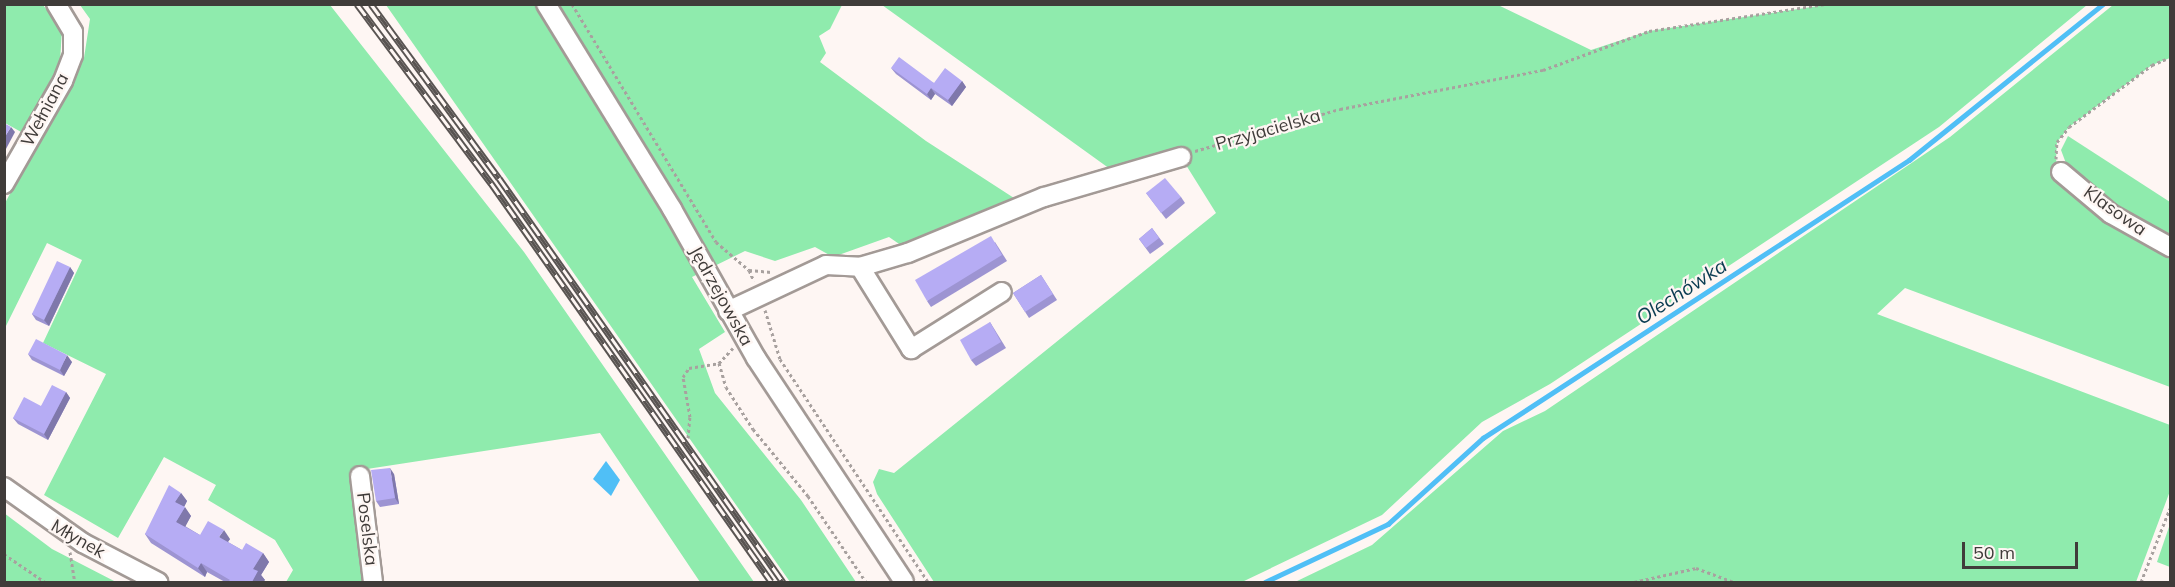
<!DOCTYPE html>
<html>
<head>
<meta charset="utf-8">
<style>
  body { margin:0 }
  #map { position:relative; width:2175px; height:587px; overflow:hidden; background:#fef6f3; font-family:Mulish,sans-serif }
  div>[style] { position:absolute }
  .green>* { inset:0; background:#8febad }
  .water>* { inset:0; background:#50bff6 }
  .stream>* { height:4.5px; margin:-2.25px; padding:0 2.25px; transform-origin:2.25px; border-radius:2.25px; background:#50bff6 }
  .path>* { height:3px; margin-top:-1.5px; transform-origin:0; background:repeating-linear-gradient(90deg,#a8a19f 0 3px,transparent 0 6px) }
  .roads { filter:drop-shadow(2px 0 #a39a96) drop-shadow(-2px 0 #a39a96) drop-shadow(0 2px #a39a96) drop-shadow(0 -2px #a39a96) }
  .minor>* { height:18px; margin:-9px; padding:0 9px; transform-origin:9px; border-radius:9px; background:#fff }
  .rail>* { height:7px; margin-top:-3.5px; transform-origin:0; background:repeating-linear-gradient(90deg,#fef6f3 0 14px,#595452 0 28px); box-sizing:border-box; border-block:2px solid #595452 }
  .wall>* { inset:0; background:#9d94d2 }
  .shaded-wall>* { inset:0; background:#7f78ab }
  .building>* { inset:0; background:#b6acf4 }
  span { translate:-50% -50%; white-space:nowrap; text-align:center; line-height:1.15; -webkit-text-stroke:4.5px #fef6f3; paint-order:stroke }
  .street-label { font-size:18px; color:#403c3a }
  .water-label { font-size:20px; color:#0a3b51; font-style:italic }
  .frame { position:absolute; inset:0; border:6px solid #403c3a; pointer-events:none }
  .scale { position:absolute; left:1962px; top:542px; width:116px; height:27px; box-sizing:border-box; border:3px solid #403c3a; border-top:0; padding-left:8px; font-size:18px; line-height:21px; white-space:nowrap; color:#403c3a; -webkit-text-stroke:4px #fef6f3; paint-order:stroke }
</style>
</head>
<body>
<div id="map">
  <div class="green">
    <i style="clip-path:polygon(4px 5px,43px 5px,62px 29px,60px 62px,23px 133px,5px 123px)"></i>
    <i style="clip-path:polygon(80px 5px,330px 5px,524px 252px,754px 582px,700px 582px,600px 433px,354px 471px,368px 582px,286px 582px,293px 570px,275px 540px,208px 500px,216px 485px,164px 457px,118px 538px,44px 495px,106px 374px,43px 343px,82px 260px,47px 243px,5px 328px,5px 203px,84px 58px,90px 19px)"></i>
    <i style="clip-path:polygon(386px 5px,842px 5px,830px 29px,819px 36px,826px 53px,820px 62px,926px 141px,1014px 198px,905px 248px,889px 237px,833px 257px,815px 247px,775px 261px,745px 251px,692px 277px,725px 332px,699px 349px,715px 393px,801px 500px,856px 582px,790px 582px)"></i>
    <i style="clip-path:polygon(882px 5px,1498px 5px,1591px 50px,1649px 31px,1825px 5px,2087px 5px,1939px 127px,1550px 384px,1482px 422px,1382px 515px,1242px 582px,934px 582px,877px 494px,873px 482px,879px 469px,894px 473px,1216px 213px,1181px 157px,1117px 174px)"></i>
    <i style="clip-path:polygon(2113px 5px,2170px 5px,2170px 58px,2152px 65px,2069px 127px,2057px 142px,2056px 160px,2061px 172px,2170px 252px,2170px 387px,1905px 288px,1877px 314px,2170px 425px,2170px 491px,2136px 582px,1295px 582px,1372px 545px,1503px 431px,1545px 411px,1950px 137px)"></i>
    <i style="clip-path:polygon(2068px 136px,2170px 202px,2170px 242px,2135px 221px,2067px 166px,2061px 150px)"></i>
    <i style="clip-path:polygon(4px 513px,52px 549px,116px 582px,5px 582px)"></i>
    <i style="clip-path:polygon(2170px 524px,2170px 567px,2157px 562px)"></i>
  </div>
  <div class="water">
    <i style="clip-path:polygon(606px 461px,620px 480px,611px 496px,593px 479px)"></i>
  </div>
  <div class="stream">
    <i style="left:1265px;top:582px;width:136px;rotate:-25.2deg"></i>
    <i style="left:1388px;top:524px;width:128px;rotate:-42.2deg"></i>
    <i style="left:1483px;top:438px;width:509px;rotate:-33.13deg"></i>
    <i style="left:1909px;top:160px;width:249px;rotate:-38.8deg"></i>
  </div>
  <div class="path">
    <i style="left:572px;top:4px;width:278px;rotate:58.8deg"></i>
    <i style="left:716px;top:242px;width:43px;rotate:40.3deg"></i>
    <i style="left:749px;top:270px;width:12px;rotate:66deg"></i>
    <i style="left:1195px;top:151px;width:151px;rotate:-16.2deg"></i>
    <i style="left:1340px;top:109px;width:207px;rotate:-10.9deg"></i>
    <i style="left:1543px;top:70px;width:113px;rotate:-20.2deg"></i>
    <i style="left:1649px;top:31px;width:178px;rotate:-8.7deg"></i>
    <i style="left:2056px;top:159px;width:17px;rotate:-87deg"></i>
    <i style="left:2057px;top:142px;width:19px;rotate:-51deg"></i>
    <i style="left:2069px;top:127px;width:104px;rotate:-36.8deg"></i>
    <i style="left:2152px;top:65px;width:15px;rotate:-23deg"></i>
    <i style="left:749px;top:270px;width:23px;rotate:5deg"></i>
    <i style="left:765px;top:310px;width:51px;rotate:73deg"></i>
    <i style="left:780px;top:359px;width:268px;rotate:56.4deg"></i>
    <i style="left:733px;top:348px;width:21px;rotate:133deg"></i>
    <i style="left:719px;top:363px;width:25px;rotate:74deg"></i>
    <i style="left:726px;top:387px;width:50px;rotate:57.3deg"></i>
    <i style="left:753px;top:429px;width:87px;rotate:50.6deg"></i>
    <i style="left:808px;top:496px;width:104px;rotate:56deg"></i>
    <i style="left:688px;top:438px;width:21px;rotate:-85deg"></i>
    <i style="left:690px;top:417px;width:41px;rotate:-99.9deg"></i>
    <i style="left:683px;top:377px;width:11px;rotate:-56deg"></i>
    <i style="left:689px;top:368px;width:30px;rotate:-9deg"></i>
    <i style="left:70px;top:552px;width:30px;rotate:81deg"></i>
    <i style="left:4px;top:554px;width:50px;rotate:34.3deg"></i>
    <i style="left:1634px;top:582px;width:64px;rotate:-12.7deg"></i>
    <i style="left:1696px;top:568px;width:40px;rotate:20.2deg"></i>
    <i style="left:2141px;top:582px;width:79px;rotate:-68.6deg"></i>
  </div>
  <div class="roads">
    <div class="minor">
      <i style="left:546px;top:4px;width:241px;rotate:58.4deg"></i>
      <i style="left:672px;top:209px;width:171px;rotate:60.6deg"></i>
      <i style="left:756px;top:358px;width:268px;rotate:56.5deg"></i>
      <i style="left:2061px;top:172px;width:65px;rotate:40deg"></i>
      <i style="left:2111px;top:214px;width:68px;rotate:29.2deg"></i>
      <i style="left:4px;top:184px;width:119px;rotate:-60.2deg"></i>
      <i style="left:63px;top:81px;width:28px;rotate:-69deg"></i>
      <i style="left:73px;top:55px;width:23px;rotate:-90deg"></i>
      <i style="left:73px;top:32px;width:33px;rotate:-121deg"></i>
      <i style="left:860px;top:267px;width:97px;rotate:58.1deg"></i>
      <i style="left:911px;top:349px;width:107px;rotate:-32.1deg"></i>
      <i style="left:728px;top:311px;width:108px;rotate:-25.1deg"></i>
      <i style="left:826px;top:265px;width:34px;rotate:3deg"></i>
      <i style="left:860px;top:267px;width:50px;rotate:-16.3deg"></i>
      <i style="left:908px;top:253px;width:147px;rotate:-22.4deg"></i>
      <i style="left:1044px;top:197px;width:143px;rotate:-16.3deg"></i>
      <i style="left:360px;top:476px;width:107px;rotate:83deg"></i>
      <i style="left:4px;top:487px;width:97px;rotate:35.3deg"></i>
      <i style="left:83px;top:543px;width:85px;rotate:27.5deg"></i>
    </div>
  </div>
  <div class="rail">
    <i style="left:357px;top:4px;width:224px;rotate:53.2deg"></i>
    <i style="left:491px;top:183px;width:487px;rotate:54.9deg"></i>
    <i style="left:371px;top:4px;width:216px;rotate:53.7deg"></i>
    <i style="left:499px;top:178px;width:494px;rotate:54.9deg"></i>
  </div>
  <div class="wall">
    <i style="clip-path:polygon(891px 68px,934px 83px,962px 81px,966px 87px,952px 106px,935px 94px,931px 100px,896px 74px)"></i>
    <i style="clip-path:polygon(1146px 193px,1181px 197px,1185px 203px,1166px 219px)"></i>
    <i style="clip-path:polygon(1152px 228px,1164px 244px,1150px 254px,1139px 239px)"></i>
    <i style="clip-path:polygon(995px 242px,1007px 261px,931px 307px,927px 301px)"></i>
    <i style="clip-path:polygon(70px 267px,74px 273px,49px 326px,36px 320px,32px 314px)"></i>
    <i style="clip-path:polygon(1041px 275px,1057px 300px,1029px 318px,1013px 293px)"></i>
    <i style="clip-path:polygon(990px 322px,1006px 348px,976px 366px,971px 360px)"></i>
    <i style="clip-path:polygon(28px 354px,72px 362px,64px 376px,32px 360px)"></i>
    <i style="clip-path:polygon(66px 392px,70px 398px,48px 440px,18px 424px,13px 418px,41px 406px)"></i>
    <i style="clip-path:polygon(394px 474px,399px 504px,380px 507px,376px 501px)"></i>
    <i style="clip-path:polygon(181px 493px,187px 501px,184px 507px,191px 516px,185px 526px,200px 535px,230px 539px,228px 542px,242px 550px,263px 553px,269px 562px,261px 575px,265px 580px,263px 582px,225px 582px,207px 572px,205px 577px,151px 543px,145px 534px)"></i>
  </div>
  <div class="shaded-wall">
    <i style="clip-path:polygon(962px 81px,966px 87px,952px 106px,948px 100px)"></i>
    <i style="clip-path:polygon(931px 88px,935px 94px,931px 100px,927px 94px)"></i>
    <i style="clip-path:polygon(11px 127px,15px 132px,6px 149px,4px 147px,4px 138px)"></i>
    <i style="clip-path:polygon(70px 267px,74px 273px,49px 326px,44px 320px)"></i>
    <i style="clip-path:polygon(67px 355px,72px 362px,64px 376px,60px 370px)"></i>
    <i style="clip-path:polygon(66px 392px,70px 398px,48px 440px,44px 434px)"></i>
    <i style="clip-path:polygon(390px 468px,394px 474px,399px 504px,395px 498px)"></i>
    <i style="clip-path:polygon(181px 493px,187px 501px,182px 511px,175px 502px)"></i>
    <i style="clip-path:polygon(185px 507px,191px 516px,183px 531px,176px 522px)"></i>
    <i style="clip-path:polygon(224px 530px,230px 539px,225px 546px,219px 537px)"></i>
    <i style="clip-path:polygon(263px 553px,269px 562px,261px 575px,265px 580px,263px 582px,252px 582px,253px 569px)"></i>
    <i style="clip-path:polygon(201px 563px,207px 572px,205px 577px,198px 568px)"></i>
  </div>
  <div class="building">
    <i style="clip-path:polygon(899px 57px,934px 83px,945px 68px,962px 81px,948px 100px,931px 88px,927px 94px,891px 68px)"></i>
    <i style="clip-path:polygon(4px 123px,11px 127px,4px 138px)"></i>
    <i style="clip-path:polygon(1165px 178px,1181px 197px,1161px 213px,1146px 193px)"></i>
    <i style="clip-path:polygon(1152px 228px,1159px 238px,1146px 248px,1139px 239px)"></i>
    <i style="clip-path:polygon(991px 236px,1002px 255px,927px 301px,915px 280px)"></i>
    <i style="clip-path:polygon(57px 261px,70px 267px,44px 320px,32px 314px)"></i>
    <i style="clip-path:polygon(1041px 275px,1053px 294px,1025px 312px,1013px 293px)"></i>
    <i style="clip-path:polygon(990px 322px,1001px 342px,971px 360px,960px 340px)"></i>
    <i style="clip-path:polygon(36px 339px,67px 355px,60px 370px,28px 354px)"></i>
    <i style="clip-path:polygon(52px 385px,66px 392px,44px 434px,13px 418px,24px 397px,41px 406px)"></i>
    <i style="clip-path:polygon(390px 468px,395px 498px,376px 501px,371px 470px)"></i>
    <i style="clip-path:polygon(169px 485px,181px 493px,175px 502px,185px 507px,176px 522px,200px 535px,208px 521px,224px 530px,219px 537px,242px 550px,246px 543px,263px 553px,253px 569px,258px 571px,252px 582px,228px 582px,230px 580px,201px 563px,198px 568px,145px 534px)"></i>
  </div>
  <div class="street-label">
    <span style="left:45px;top:110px;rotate:-62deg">Wełniana</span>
    <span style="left:1268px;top:130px;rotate:-16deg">Przyjacielska</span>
    <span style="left:2115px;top:211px;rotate:35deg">Klasowa</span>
    <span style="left:721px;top:296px;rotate:61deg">Jędrzejowska</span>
    <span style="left:367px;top:529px;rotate:83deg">Poselska</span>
    <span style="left:78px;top:539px;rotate:30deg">Młynek</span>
  </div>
  <div class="water-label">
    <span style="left:1681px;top:291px;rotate:-33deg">Olechówka</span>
  </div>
  <div class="frame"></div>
  <div class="scale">50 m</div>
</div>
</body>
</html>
